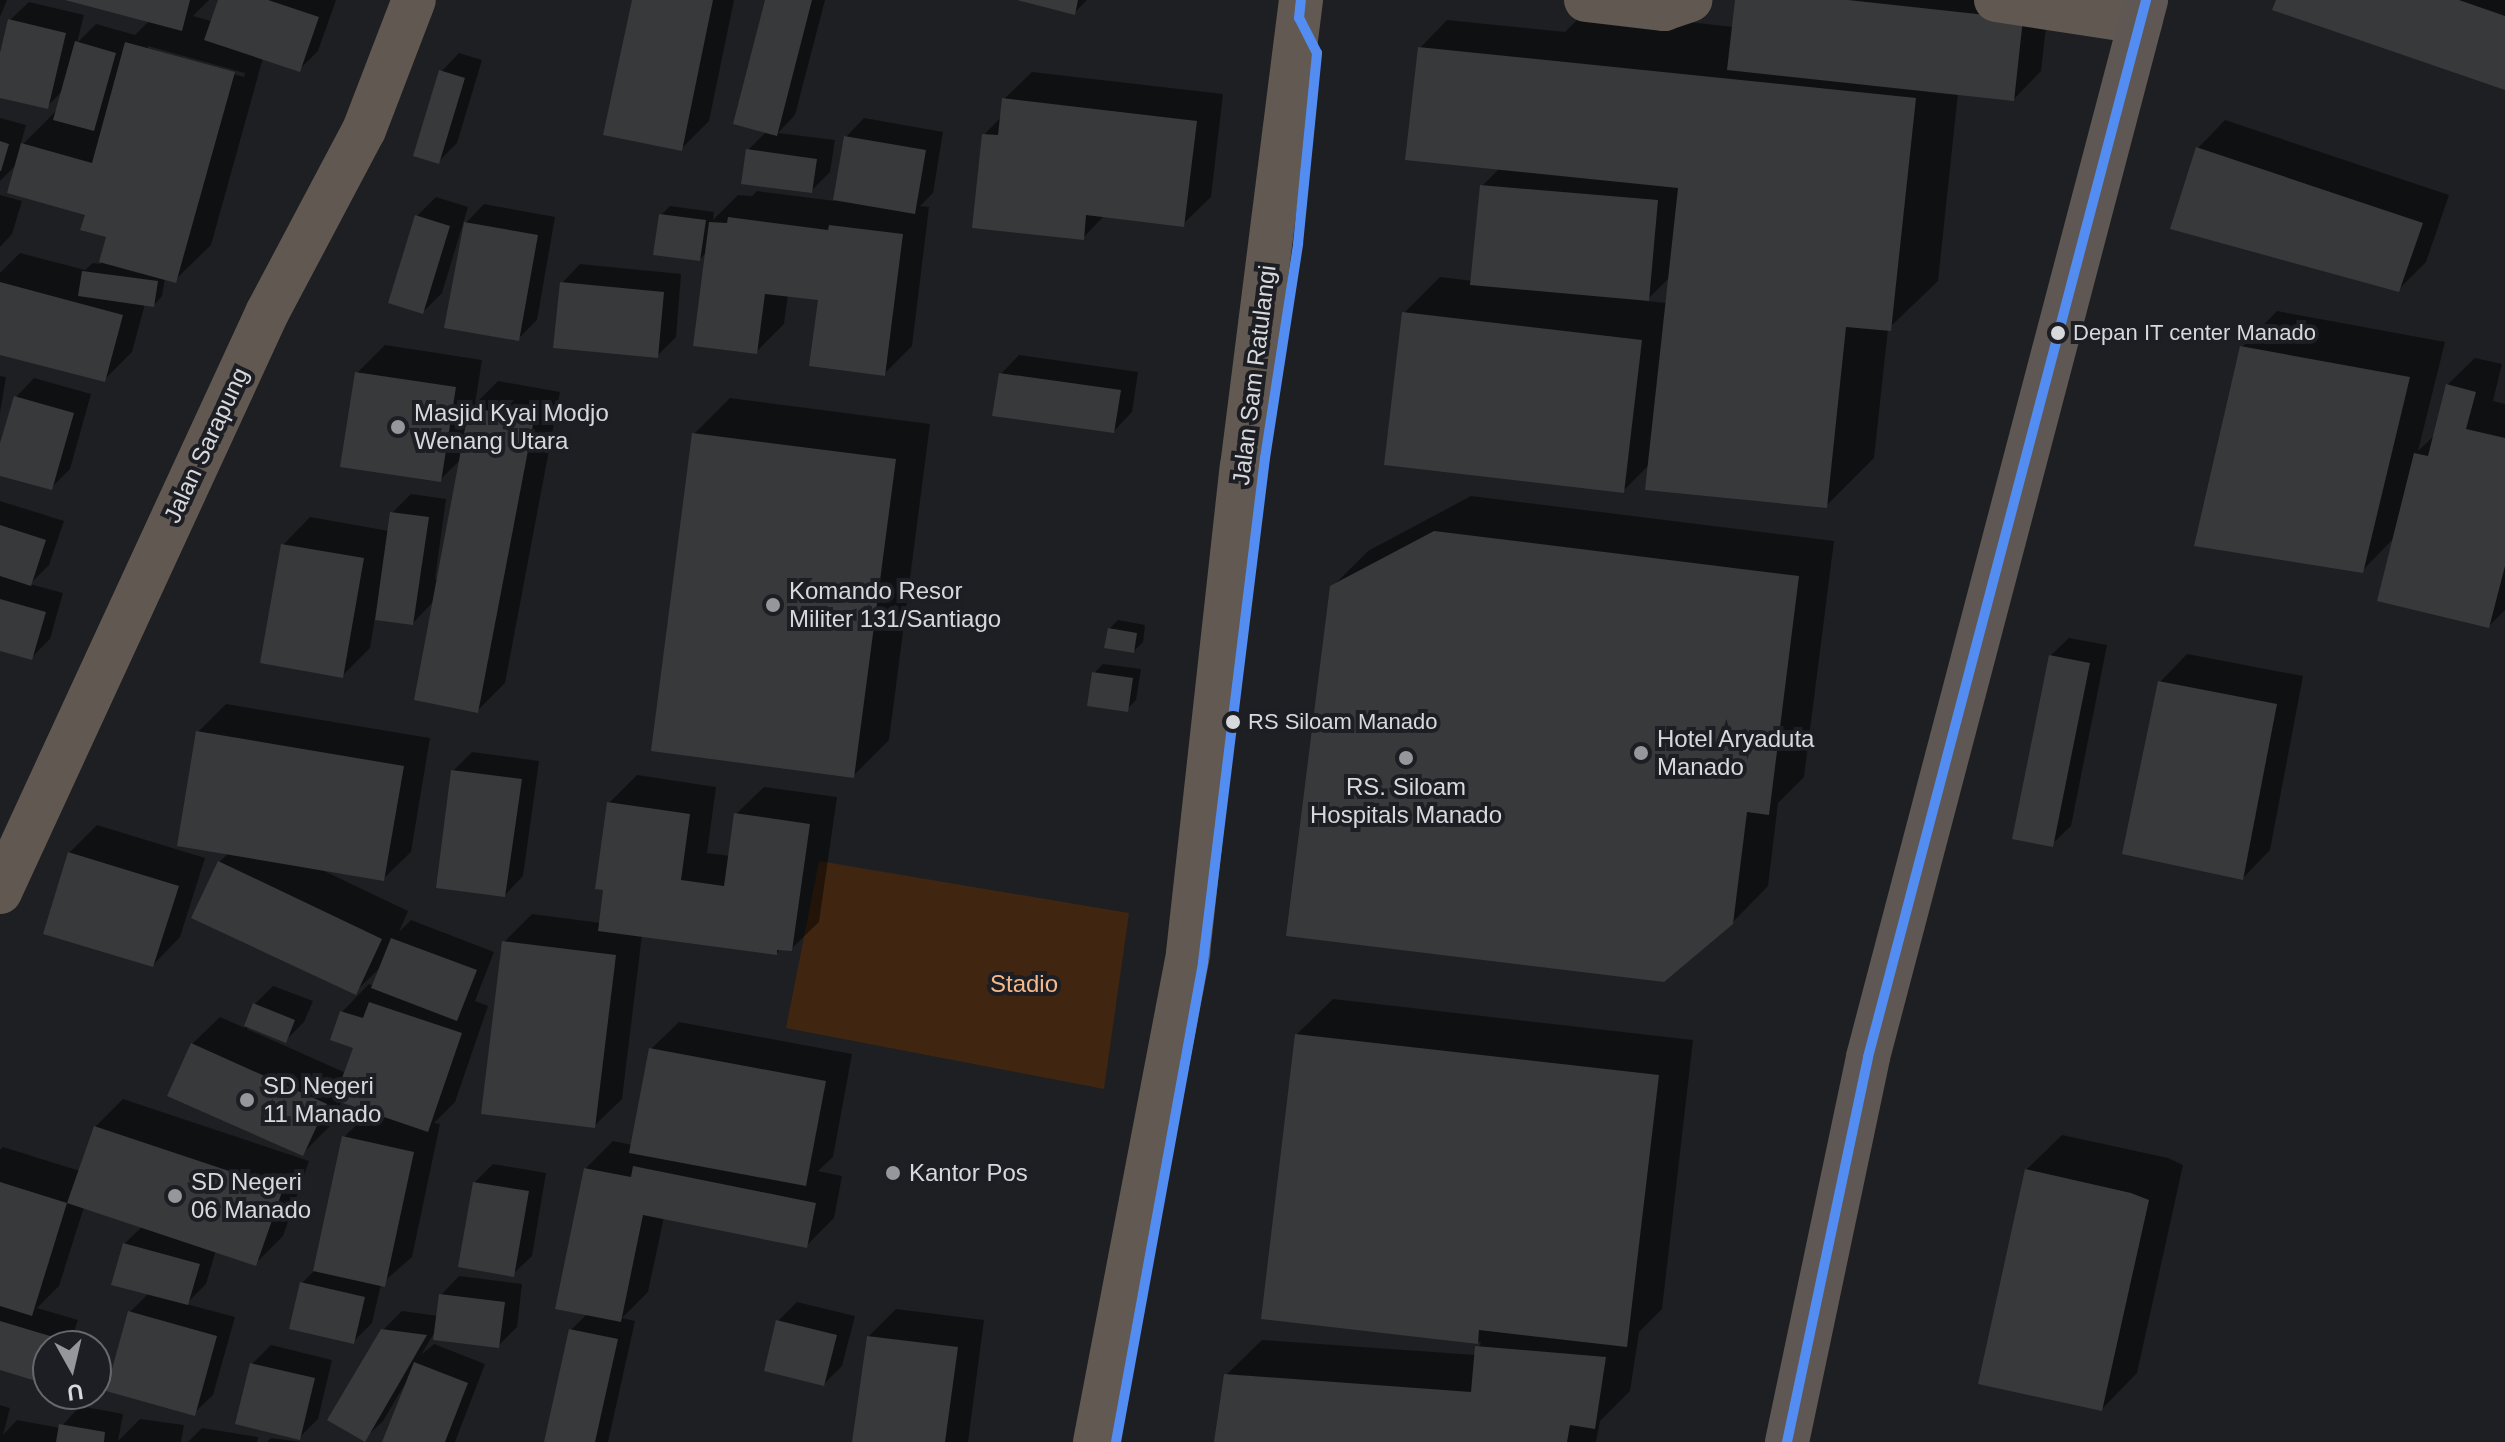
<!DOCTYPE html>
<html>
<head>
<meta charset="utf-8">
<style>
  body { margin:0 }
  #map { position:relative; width:2505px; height:1442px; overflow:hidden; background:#1d1f22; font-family:Helvetica,sans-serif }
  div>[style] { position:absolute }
  .green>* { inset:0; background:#402610 }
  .shadow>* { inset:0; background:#0007 }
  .building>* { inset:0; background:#38393b }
  .minor>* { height:44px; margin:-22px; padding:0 22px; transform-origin:22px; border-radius:22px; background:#615851 }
  .major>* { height:44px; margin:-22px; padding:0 22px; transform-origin:22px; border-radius:22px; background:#625952 }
  .highway>* { height:44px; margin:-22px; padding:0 22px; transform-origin:22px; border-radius:22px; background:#5e5754 }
  .bus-1>* { height:10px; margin:-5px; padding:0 5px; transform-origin:5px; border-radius:5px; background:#538df2 }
  .dots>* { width:22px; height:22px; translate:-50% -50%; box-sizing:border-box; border:4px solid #1c1e23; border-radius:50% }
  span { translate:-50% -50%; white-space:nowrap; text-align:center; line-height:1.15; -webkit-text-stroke:8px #1c1e23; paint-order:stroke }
  .bus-label { font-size:22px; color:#d7d8dc }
  .left { translate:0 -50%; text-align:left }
  .street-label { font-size:24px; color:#d7d8dc }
  .poi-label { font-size:24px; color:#d7d8dc }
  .park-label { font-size:24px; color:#f4b88b }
  .north { position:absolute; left:32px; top:1330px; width:80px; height:80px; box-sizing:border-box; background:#1c1e23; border:2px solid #67686d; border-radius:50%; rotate:172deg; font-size:22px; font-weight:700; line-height:32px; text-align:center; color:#d7d8dc }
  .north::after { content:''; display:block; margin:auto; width:28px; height:36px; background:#96979b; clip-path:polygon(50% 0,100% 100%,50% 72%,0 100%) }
</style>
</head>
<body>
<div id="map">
  <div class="green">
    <i style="clip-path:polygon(819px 861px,1129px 913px,1104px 1089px,786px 1028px)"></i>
  </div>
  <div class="shadow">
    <i style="clip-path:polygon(0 0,7px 0,0 17px)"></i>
    <i style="clip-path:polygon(evenodd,68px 0,209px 0,193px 16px,211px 21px,220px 0,336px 0,318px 51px,299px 70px,263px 58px,211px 245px,175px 280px,165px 278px,162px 296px,154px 305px,145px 304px,132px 352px,104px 380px,0 353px,0 273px,20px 253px,85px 270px,93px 263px,101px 264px,108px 236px,87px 214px,17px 164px,0 181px,0 118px,26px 125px,20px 147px,58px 109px,63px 90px,47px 107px,0 96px,0 57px,10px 20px,29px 2px,84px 15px,77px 43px,96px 24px,135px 35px,150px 20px,68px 0,148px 46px,245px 73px,244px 77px,148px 50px,148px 46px)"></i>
    <i style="clip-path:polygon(634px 0,734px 0,709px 121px,681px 149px)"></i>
    <i style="clip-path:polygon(767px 0,825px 0,795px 115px,778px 133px,835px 140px,830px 172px,812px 190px,748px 150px,767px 131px)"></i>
    <i style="clip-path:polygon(1021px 0,1087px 0,1074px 13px)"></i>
    <i style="clip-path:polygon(evenodd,1737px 0,2049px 0,2041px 71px,2014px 99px,1958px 93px,1938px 281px,1888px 329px,1874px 458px,1826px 506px,1650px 464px,1623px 491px,1404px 313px,1440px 277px,1473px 281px,1482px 186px,1500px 168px,1420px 48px,1447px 20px,1565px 32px,1586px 11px,1734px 27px,1737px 0,1670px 277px,1667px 303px,1646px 301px,1670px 277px)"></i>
    <i style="clip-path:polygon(2278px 0,2505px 0,2505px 88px)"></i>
    <i style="clip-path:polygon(459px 53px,482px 60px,457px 143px,438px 162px,441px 72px)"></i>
    <i style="clip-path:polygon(1032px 72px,1223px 94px,1211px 197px,1183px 224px,1105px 215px,1083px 238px,984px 135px,1002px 116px,1004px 99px)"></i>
    <i style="clip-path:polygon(864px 118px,943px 132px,933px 193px,920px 206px,929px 207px,912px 346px,884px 374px,820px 299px,788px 295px,784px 324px,756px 352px,707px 252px,700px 259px,661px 215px,670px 206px,714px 212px,713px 220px,738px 195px,752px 196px,757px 191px,835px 201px,846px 137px)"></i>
    <i style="clip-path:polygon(2225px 120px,2449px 195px,2426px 262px,2398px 290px,2198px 148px)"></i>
    <i style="clip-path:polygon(0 195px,22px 201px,12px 234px,0 247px)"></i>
    <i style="clip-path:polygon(436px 197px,468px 207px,442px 293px,423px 312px,417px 216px)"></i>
    <i style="clip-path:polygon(484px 204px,555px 217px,537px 320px,518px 339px,463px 226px)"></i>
    <i style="clip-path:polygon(580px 264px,681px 274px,676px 337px,657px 356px,562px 283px)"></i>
    <i style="clip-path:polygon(2277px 311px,2445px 342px,2418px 451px,2436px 434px,2447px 385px,2475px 358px,2502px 364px,2493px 401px,2505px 404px,2505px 610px,2489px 626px,2394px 538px,2362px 571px,2242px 347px)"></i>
    <i style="clip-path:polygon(385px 345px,482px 360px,475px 404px,498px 381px,560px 392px,505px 683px,477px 711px,434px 601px,413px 623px,375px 618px,370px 648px,342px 676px,283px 545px,310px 517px,389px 531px,392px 513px,411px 494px,446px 499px,435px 579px,438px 580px,461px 459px,440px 480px,357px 373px)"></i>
    <i style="clip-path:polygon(1019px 355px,1138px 372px,1132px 412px,1114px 431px,1001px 374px)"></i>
    <i style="clip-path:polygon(0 376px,6px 377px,0 413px)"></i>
    <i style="clip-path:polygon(34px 378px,91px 394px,70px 469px,51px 488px,0 473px,0 450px,16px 397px)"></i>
    <i style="clip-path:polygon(730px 398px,930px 424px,889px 740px,853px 776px,694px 434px)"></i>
    <i style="clip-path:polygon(1471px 496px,1834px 541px,1804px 777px,1778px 803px,1768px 886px,1732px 923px,1332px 587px,1368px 551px)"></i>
    <i style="clip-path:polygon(0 501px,64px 521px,49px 565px,30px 584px,63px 593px,50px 639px,31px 658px,0 649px)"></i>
    <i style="clip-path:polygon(1118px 620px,1145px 625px,1143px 642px,1134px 651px,1109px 629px)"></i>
    <i style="clip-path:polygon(2069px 638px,2107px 645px,2071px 826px,2052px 844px,2050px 656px)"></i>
    <i style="clip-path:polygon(2187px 654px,2303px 676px,2270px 850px,2243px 878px,2160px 682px)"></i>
    <i style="clip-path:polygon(1103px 664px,1141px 669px,1136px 700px,1127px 709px,1094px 673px)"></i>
    <i style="clip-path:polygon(226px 704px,430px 738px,411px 852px,383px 879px,322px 870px,408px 911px,399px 932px,411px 920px,494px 952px,475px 1001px,488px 1006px,455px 1102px,434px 1123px,440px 1124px,412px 1257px,381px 1284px,372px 1323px,353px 1342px,302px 1283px,316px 1269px,344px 1137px,371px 1111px,342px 1101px,330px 1126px,302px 1154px,192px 1044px,220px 1017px,245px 1028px,255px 1004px,273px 986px,313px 1001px,304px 1022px,286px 1040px,248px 1025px,247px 1029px,346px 1073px,356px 1047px,342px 1012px,369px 984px,374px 986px,382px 966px,355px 992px,219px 862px,229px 853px,198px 732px)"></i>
    <i style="clip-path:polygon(472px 752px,539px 761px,523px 876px,505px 895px,453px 771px)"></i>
    <i style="clip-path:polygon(637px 775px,716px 787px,707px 853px,730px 856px,736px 814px,764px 787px,837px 797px,819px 922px,791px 949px,781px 948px,777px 953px,642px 935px,622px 1099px,594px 1126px,504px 942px,532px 914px,601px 923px,609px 803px)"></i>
    <i style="clip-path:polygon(97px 825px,205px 858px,180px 937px,153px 965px,69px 853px)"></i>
    <i style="clip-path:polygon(1333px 999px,1693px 1040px,1662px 1309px,1639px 1332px,1630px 1391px,1600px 1421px,1596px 1442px,1216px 1442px,1226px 1375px,1262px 1340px,1476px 1355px,1481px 1342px,1263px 1318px,1297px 1034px)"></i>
    <i style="clip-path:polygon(679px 1022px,852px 1054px,833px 1157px,818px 1171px,842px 1176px,834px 1218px,806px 1246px,664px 1217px,648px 1292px,622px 1318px,635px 1321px,608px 1442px,546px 1442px,571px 1330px,588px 1313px,585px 1169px,613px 1141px,632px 1145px,651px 1049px)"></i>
    <i style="clip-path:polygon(123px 1099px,309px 1161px,283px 1236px,256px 1263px,216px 1250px,206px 1284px,186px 1304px,235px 1317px,213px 1395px,194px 1413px,130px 1312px,149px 1293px,124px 1244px,143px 1226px,84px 1207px,59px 1286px,37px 1308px,78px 1320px,69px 1346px,48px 1346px,46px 1381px,0 1368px,0 1150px,3px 1147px,80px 1171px,95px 1127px)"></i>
    <i style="clip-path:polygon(2062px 1135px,2168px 1158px,2183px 1165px,2137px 1373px,2102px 1409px,2026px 1170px)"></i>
    <i style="clip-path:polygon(493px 1164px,546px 1173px,532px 1256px,513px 1274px,474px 1183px)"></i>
    <i style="clip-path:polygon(459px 1276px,522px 1284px,517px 1327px,498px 1346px,436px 1330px,421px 1355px,434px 1344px,485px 1364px,455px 1442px,384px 1442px,405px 1384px,383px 1421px,364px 1439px,383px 1330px,402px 1311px,438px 1316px,441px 1295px)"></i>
    <i style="clip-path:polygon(797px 1302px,855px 1316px,842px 1366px,824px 1384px,778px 1321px)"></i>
    <i style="clip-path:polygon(896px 1309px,984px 1320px,968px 1442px,854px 1442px,868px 1337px)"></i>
    <i style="clip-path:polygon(271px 1345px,332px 1360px,318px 1419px,299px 1438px,252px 1364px)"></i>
    <i style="clip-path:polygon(0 1405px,10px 1408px,3px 1435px,17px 1420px,60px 1428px,80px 1406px,123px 1414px,118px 1441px,140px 1419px,184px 1425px,181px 1442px,0 1442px)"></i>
    <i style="clip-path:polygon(202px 1428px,258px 1437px,257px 1442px,188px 1442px)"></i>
    <i style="clip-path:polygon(271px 1438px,302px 1442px,267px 1442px)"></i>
  </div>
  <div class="building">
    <i style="clip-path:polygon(65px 0,190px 0,182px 31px)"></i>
    <i style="clip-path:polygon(218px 0,268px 0,319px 17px,300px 72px,204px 40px)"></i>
    <i style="clip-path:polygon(632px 0,713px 0,682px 151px,603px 135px)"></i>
    <i style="clip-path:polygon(765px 0,812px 0,777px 136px,733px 124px)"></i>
    <i style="clip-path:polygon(1017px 0,1078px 0,1075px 15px)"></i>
    <i style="clip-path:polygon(1735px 0,1848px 0,2023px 19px,2014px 101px,1727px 70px)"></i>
    <i style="clip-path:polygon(2276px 0,2459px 0,2505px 16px,2505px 90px,2272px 10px)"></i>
    <i style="clip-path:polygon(8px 19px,66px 33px,48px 109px,0 98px,0 53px)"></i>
    <i style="clip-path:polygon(75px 41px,116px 53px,94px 131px,53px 120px)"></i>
    <i style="clip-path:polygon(125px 42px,235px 72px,176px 283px,99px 262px,106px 237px,80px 230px,85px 215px,7px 193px,21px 143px,92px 163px)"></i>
    <i style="clip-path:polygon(1418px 47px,1916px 98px,1891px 331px,1846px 327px,1827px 508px,1645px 490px,1678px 188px,1405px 160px)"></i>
    <i style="clip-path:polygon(439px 70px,465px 78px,439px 164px,413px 156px)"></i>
    <i style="clip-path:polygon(1002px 98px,1197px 121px,1184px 227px,1086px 215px,1084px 240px,972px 228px,982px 134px,998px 135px)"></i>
    <i style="clip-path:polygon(844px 136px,926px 150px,915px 214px,833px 200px)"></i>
    <i style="clip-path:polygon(0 141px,9px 144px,1px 171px,0 171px)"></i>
    <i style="clip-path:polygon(2196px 147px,2423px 223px,2399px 292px,2170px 229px)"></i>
    <i style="clip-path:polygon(746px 149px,817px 159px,812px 193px,741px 184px)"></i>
    <i style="clip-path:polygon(1480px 185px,1658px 200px,1649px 301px,1470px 285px)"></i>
    <i style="clip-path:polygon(659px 214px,706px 220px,700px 261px,653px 255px)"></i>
    <i style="clip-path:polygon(415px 215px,450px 226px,423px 314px,388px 303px)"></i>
    <i style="clip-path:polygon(728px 217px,828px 230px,829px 225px,903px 234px,885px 376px,809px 366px,818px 300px,765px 294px,757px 354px,693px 346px,709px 222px,727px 223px)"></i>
    <i style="clip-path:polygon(464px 222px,538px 235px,519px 341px,444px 328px)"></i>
    <i style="clip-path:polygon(82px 271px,158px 281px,154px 307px,78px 296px)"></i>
    <i style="clip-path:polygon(0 282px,123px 315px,105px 382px,0 355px)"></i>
    <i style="clip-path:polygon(560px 282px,664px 292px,658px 358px,553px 348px)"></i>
    <i style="clip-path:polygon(1402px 312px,1642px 340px,1624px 493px,1384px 465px)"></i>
    <i style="clip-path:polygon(2240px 346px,2410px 377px,2363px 573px,2194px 546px)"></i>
    <i style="clip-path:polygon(355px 372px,456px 387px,441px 482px,340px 467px)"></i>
    <i style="clip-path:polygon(999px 373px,1121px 390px,1114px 433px,992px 416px)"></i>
    <i style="clip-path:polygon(2446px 384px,2476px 392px,2466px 429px,2505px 438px,2505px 566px,2489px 628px,2377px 601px,2414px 453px,2428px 456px)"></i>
    <i style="clip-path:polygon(14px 396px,74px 413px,52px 490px,0 476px,0 443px)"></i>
    <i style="clip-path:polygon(469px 407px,534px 419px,478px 713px,414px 700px)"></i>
    <i style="clip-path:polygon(692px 433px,896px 459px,854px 778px,651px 751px)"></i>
    <i style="clip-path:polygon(390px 512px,429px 517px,413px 625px,375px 620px)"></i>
    <i style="clip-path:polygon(0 525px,46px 540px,31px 586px,0 576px)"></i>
    <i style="clip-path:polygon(1434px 531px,1799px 576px,1769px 815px,1747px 812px,1733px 924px,1664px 982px,1286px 936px,1330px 586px)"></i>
    <i style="clip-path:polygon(281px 544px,364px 558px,343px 678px,260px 663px)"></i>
    <i style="clip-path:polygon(0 599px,46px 612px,32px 660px,0 651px)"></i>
    <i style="clip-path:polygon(1108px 628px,1137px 633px,1134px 653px,1104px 648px)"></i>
    <i style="clip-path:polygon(2049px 655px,2090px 663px,2053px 847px,2012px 839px)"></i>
    <i style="clip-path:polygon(1092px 672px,1133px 678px,1128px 712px,1087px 706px)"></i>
    <i style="clip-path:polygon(2158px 681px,2277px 704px,2243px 880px,2122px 854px)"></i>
    <i style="clip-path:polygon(196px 731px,404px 766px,384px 881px,177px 846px)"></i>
    <i style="clip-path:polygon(451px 770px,522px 779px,505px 897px,436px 888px)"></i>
    <i style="clip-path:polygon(607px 802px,690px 814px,681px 880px,724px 886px,734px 813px,810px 824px,792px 951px,777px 950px,777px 955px,598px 931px,603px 890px,595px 889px)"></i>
    <i style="clip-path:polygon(68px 852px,179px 886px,153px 967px,43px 934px)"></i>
    <i style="clip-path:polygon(218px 861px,382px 939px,356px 995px,191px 918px)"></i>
    <i style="clip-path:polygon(391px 938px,477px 970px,457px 1021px,371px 988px)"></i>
    <i style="clip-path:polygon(502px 941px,616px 955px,595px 1128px,481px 1114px)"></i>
    <i style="clip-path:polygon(369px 1002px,462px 1033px,428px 1132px,334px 1100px,353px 1048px,330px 1040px,340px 1011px,363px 1018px)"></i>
    <i style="clip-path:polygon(253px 1003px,295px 1020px,286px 1043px,244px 1026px)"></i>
    <i style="clip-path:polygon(1295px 1034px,1659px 1075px,1627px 1347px,1479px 1330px,1478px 1344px,1261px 1319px)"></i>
    <i style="clip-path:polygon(191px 1043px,327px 1104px,303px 1156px,167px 1096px)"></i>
    <i style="clip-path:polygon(649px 1048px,826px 1081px,806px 1186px,629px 1153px)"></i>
    <i style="clip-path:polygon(94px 1126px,283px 1189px,256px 1266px,67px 1203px)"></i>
    <i style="clip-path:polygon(342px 1136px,414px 1152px,385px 1287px,313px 1271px)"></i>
    <i style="clip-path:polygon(633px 1166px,816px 1203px,807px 1248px,643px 1215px,621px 1322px,555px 1309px,584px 1168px,631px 1177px)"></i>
    <i style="clip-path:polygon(2025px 1169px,2131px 1193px,2149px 1200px,2102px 1411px,1978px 1384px)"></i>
    <i style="clip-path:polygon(0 1182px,67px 1203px,32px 1316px,0 1306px)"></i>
    <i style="clip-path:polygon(473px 1182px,529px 1191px,514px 1277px,458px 1267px)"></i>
    <i style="clip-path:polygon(123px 1243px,200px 1264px,188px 1305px,111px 1285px)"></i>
    <i style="clip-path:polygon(300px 1282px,365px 1297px,354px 1344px,289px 1329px)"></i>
    <i style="clip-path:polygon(439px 1294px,505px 1302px,499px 1348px,433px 1340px)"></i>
    <i style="clip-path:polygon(128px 1311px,217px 1336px,195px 1416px,106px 1391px)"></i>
    <i style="clip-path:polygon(776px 1320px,837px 1335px,824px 1386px,764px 1371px)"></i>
    <i style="clip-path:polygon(0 1321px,60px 1339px,58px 1346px,48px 1346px,46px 1384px,0 1370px)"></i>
    <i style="clip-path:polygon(381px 1329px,427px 1335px,365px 1442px,327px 1420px)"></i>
    <i style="clip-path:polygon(569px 1329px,618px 1339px,595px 1442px,544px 1442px)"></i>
    <i style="clip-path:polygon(867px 1336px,958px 1347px,945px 1442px,852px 1442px)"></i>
    <i style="clip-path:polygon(1475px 1346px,1606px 1357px,1595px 1429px,1570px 1425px,1567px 1442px,1214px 1442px,1224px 1374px,1471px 1392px)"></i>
    <i style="clip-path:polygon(414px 1362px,468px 1383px,445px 1442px,382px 1442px)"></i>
    <i style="clip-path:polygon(250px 1363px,315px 1378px,300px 1440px,235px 1424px)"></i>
    <i style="clip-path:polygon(59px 1424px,105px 1432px,104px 1442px,56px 1442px)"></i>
  </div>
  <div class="minor">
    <i style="left:1586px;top:0;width:79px;rotate:6.6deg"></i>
    <i style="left:1664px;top:9px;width:28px;rotate:-19deg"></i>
    <i style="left:1996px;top:0;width:146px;rotate:8.7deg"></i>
    <i style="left:0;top:892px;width:638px;rotate:-65.24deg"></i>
    <i style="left:267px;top:313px;width:207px;rotate:-62.1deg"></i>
    <i style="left:364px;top:130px;width:139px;rotate:-69deg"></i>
  </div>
  <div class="major">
    <i style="left:1095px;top:1442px;width:498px;rotate:-79.2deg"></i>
    <i style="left:1188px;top:953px;width:489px;rotate:-83.7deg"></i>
    <i style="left:1242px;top:467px;width:471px;rotate:-82.8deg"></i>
  </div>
  <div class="highway">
    <i style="left:1787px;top:1442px;width:393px;rotate:-78.1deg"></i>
    <i style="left:1868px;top:1057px;width:1093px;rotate:-75.26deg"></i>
  </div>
  <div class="bus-1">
    <i style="left:1116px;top:1442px;width:488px;rotate:-79.7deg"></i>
    <i style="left:1203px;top:962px;width:508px;rotate:-82.99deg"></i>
    <i style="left:1265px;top:458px;width:217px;rotate:-81.2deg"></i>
    <i style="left:1298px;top:244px;width:192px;rotate:-84.3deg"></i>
    <i style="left:1317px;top:53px;width:39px;rotate:-117deg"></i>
    <i style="left:1299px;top:18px;width:18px;rotate:-84deg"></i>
    <i style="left:1787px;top:1442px;width:393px;rotate:-78.1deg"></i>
    <i style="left:1868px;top:1057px;width:1093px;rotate:-75.26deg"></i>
  </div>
  <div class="dots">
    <i style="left:2058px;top:333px;background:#d7d8dc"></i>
    <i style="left:398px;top:427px;background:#96979b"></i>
    <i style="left:773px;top:605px;background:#96979b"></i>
    <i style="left:1233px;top:722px;background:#d7d8dc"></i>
    <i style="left:1641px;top:753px;background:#96979b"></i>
    <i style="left:1406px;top:758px;background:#96979b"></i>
    <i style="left:247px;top:1100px;background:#96979b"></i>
    <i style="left:893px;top:1173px;background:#96979b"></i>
    <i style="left:175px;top:1196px;background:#96979b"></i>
  </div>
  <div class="bus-label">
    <span class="left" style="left:2073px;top:333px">Depan IT center Manado</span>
    <span class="left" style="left:1248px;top:722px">RS Siloam Manado</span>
  </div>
  <div class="street-label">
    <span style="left:1254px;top:375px;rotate:-83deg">Jalan Sam Ratulangi</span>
    <span style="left:206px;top:445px;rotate:-65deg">Jalan Sarapung</span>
  </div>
  <div class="poi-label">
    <span class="left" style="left:414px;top:427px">Masjid Kyai Modjo<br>Wenang Utara</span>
    <span class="left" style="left:789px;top:605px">Komando Resor<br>Militer 131/Santiago</span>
    <span class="left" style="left:1657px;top:753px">Hotel Aryaduta<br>Manado</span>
    <span style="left:1406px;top:801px">RS. Siloam<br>Hospitals Manado</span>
    <span class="left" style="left:263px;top:1100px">SD Negeri<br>11 Manado</span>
    <span class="left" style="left:909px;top:1173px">Kantor Pos</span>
    <span class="left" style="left:191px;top:1196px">SD Negeri<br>06 Manado</span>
  </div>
  <div class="park-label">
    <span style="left:1024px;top:984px">Stadio</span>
  </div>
  <div class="north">U</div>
</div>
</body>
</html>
